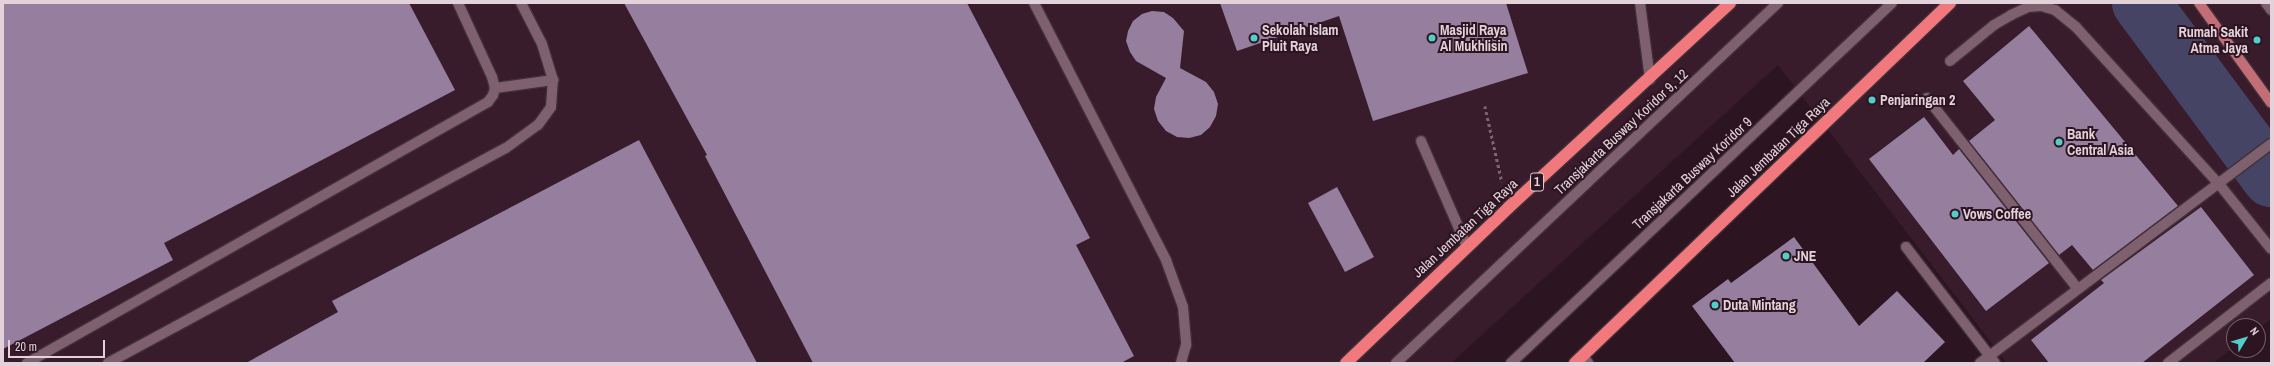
<!DOCTYPE html>
<html>
<head>
<meta charset="utf-8">
<style>
  body { margin:0 }
  #map { position:relative; width:2274px; height:366px; overflow:hidden; background:#2c1421; font-family:"Archivo Narrow",sans-serif }
  div>[style] { position:absolute }
  .built>* { inset:0; background:#391c2c }
  .river>* { height:58px; margin:-29px; padding:0 29px; transform-origin:29px; border-radius:29px; background:#464465 }
  .building>* { inset:0; background:#957e9e }
  .path>* { height:2.5px; margin-top:-1.25px; transform-origin:0; background:repeating-linear-gradient(90deg,#7b6570 0 3px,transparent 0 6px) }
  .roads { filter:drop-shadow(1px 0 #413038) drop-shadow(-1px 0 #413038) drop-shadow(0 1px #413038) drop-shadow(0 -1px #413038) }
  .minor>* { height:10px; margin:-5px; padding:0 5px; transform-origin:5px; border-radius:5px; background:#7e606f }
  .major>* { height:10px; margin:-5px; padding:0 5px; transform-origin:5px; border-radius:5px; background:#c36e77 }
  .highway>* { height:12px; margin:-6px; padding:0 6px; transform-origin:6px; border-radius:6px; background:#f1787d }
  .dots>* { width:11px; height:11px; translate:-50% -50%; box-sizing:border-box; border:2px solid #2c1421; border-radius:50% }
  span { translate:-50% -50%; white-space:nowrap; text-align:center; line-height:1.15; -webkit-text-stroke:4px #2c1421; paint-order:stroke }
  .shield-label span { padding:1px 3px; background:#2c1421; border:1px solid; border-radius:3px; -webkit-text-stroke-width:0 }
  .shield-label { font-size:13px; color:#e4d2da; font-weight:700 }
  .poi-label { font-size:14px; color:#e4d2da; font-weight:700 }
  .left { translate:0 -50%; text-align:left }
  .right { translate:-100% -50%; text-align:right }
  .street-label { font-size:14px; color:#e4d2da }
  .frame { position:absolute; inset:0; border:4px solid #e4d2da; pointer-events:none }
  .north { position:absolute; left:2226px; top:318px; width:40px; height:40px; box-sizing:border-box; background:#2c1421; border:1px solid #76606b; border-radius:50%; rotate:52deg; font-size:11px; font-weight:700; line-height:16px; text-align:center; color:#e4d2da }
  .north::after { content:''; display:block; margin:auto; width:14px; height:18px; background:#53cdc9; clip-path:polygon(50% 0,100% 100%,50% 72%,0 100%) }
  .scale { position:absolute; left:8px; top:340px; width:97px; height:18px; box-sizing:border-box; border:2px solid #e4d2da; border-top:0; padding-left:5px; font-size:12px; line-height:14px; white-space:nowrap; color:#e4d2da; -webkit-text-stroke:3px #2c1421; paint-order:stroke }
</style>
</head>
<body>
<div id="map">
  <div class="built">
    <i style="clip-path:polygon(3px 3px,2271px 3px,2271px 319px,2258px 329px,2258px 326px,2234px 326px,2234px 347px,2213px 363px,2007px 363px,1778px 65px,1451px 363px,3px 363px)"></i>
  </div>
  <div class="river">
    <i style="left:2141px;top:3px;width:218px;rotate:53.4deg"></i>
  </div>
  <div class="building">
    <i style="clip-path:polygon(3px 3px,409px 3px,455px 90px,164px 243px,173px 260px,3px 349px)"></i>
    <i style="clip-path:polygon(624px 3px,967px 3px,1090px 238px,1076px 245px,1134px 356px,1121px 363px,813px 363px,705px 156px,707px 155px)"></i>
    <i style="clip-path:polygon(1220px 3px,1506px 3px,1528px 73px,1373px 121px,1339px 16px,1237px 51px)"></i>
    <i style="clip-path:polygon(1152px 11px,1164px 12px,1173px 18px,1184px 31px,1180px 68px,1206px 82px,1214px 92px,1218px 104px,1216px 116px,1210px 127px,1201px 135px,1189px 138px,1177px 137px,1166px 131px,1158px 121px,1154px 109px,1156px 97px,1166px 78px,1136px 61px,1130px 52px,1126px 41px,1128px 31px,1133px 21px,1142px 14px)"></i>
    <i style="clip-path:polygon(2029px 26px,2178px 206px,2093px 270px,2072px 245px,2059px 255px,1969px 141px,1995px 120px,1963px 81px)"></i>
    <i style="clip-path:polygon(1924px 117px,1953px 155px,1959px 149px,2049px 263px,1986px 311px,1869px 159px)"></i>
    <i style="clip-path:polygon(639px 140px,757px 363px,246px 363px,338px 312px,332px 301px)"></i>
    <i style="clip-path:polygon(1337px 187px,1374px 257px,1345px 272px,1308px 203px)"></i>
    <i style="clip-path:polygon(2201px 207px,2254px 275px,2142px 363px,2049px 363px,2031px 340px,2104px 283px,2101px 280px)"></i>
    <i style="clip-path:polygon(1794px 237px,1859px 326px,1897px 291px,1945px 342px,1923px 363px,1735px 363px,1692px 306px,1728px 279px,1731px 283px)"></i>
  </div>
  <div class="path">
    <i style="left:1485px;top:106px;width:78px;rotate:77.4deg"></i>
  </div>
  <div class="roads">
    <div class="minor">
      <i style="left:1034px;top:3px;width:289px;rotate:62.8deg"></i>
      <i style="left:1166px;top:260px;width:50px;rotate:70.1deg"></i>
      <i style="left:1183px;top:307px;width:38px;rotate:85deg"></i>
      <i style="left:1186px;top:345px;width:19px;rotate:106deg"></i>
      <i style="left:1640px;top:3px;width:77px;rotate:82.5deg"></i>
      <i style="left:2266px;top:3px;width:9px;rotate:54deg"></i>
      <i style="left:1950px;top:61px;width:57px;rotate:-39.3deg"></i>
      <i style="left:1994px;top:25px;width:20px;rotate:-30deg"></i>
      <i style="left:2011px;top:15px;width:19px;rotate:-25deg"></i>
      <i style="left:2028px;top:7px;width:13px;rotate:-4deg"></i>
      <i style="left:2041px;top:6px;width:15px;rotate:16deg"></i>
      <i style="left:2055px;top:10px;width:27px;rotate:39deg"></i>
      <i style="left:2076px;top:27px;width:212px;rotate:47.7deg"></i>
      <i style="left:2219px;top:184px;width:83px;rotate:51.3deg"></i>
      <i style="left:495px;top:88px;width:59px;rotate:-7.9deg"></i>
      <i style="left:1927px;top:98px;width:243px;rotate:51.7deg"></i>
      <i style="left:1421px;top:141px;width:116px;rotate:66.5deg"></i>
      <i style="left:1906px;top:247px;width:146px;rotate:52.5deg"></i>
      <i style="left:1583px;top:356px;width:9px;rotate:54deg"></i>
      <i style="left:27px;top:363px;width:530px;rotate:-29.52deg"></i>
      <i style="left:488px;top:102px;width:9px;rotate:-54deg"></i>
      <i style="left:493px;top:95px;width:7px;rotate:-74deg"></i>
      <i style="left:495px;top:88px;width:11px;rotate:-105deg"></i>
      <i style="left:492px;top:77px;width:81px;rotate:-114.7deg"></i>
      <i style="left:108px;top:363px;width:452px;rotate:-28.4deg"></i>
      <i style="left:506px;top:148px;width:39px;rotate:-36deg"></i>
      <i style="left:538px;top:125px;width:22px;rotate:-54deg"></i>
      <i style="left:551px;top:107px;width:27px;rotate:-86deg"></i>
      <i style="left:553px;top:80px;width:38px;rotate:-107deg"></i>
      <i style="left:542px;top:44px;width:46px;rotate:-117.1deg"></i>
      <i style="left:1396px;top:363px;width:525px;rotate:-43.3deg"></i>
      <i style="left:1511px;top:363px;width:524px;rotate:-43.38deg"></i>
      <i style="left:1980px;top:363px;width:364px;rotate:-37deg"></i>
      <i style="left:2168px;top:363px;width:130px;rotate:-37.8deg"></i>
    </div>
    <div class="major">
      <i style="left:2199px;top:3px;width:123px;rotate:54.2deg"></i>
    </div>
    <div class="highway">
      <i style="left:1346px;top:363px;width:224px;rotate:-43.7deg"></i>
      <i style="left:1508px;top:208px;width:302px;rotate:-42.7deg"></i>
      <i style="left:1575px;top:363px;width:520px;rotate:-43.83deg"></i>
    </div>
  </div>
  <div class="dots">
    <i style="left:1254px;top:38px;background:#53cdc9"></i>
    <i style="left:1432px;top:38px;background:#53cdc9"></i>
    <i style="left:2257px;top:40px;background:#53cdc9"></i>
    <i style="left:1872px;top:100px;background:#53cdc9"></i>
    <i style="left:2059px;top:142px;background:#53cdc9"></i>
    <i style="left:1955px;top:214px;background:#53cdc9"></i>
    <i style="left:1786px;top:256px;background:#53cdc9"></i>
    <i style="left:1715px;top:305px;background:#53cdc9"></i>
  </div>
  <div class="shield-label">
    <span style="left:1537px;top:182px">1</span>
  </div>
  <div class="poi-label">
    <span class="left" style="left:1262px;top:38px">Sekolah Islam<br>Pluit Raya</span>
    <span class="left" style="left:1440px;top:38px">Masjid Raya<br>Al Mukhlisin</span>
    <span class="right" style="left:2248px;top:40px">Rumah Sakit<br>Atma Jaya</span>
    <span class="left" style="left:1880px;top:100px">Penjaringan 2</span>
    <span class="left" style="left:2067px;top:142px">Bank<br>Central Asia</span>
    <span class="left" style="left:1963px;top:214px">Vows Coffee</span>
    <span class="left" style="left:1794px;top:256px">JNE</span>
    <span class="left" style="left:1723px;top:305px">Duta Mintang</span>
  </div>
  <div class="street-label">
    <span style="left:1621px;top:132px;rotate:-43deg">Transjakarta Busway Koridor 9, 12</span>
    <span style="left:1778px;top:147px;rotate:-44deg">Jalan Jembatan Tiga Raya</span>
    <span style="left:1692px;top:173px;rotate:-43deg">Transjakarta Busway Koridor 9</span>
    <span style="left:1465px;top:228px;rotate:-43deg">Jalan Jembatan Tiga Raya</span>
  </div>
  <div class="frame"></div>
  <div class="north">N</div>
  <div class="scale">20 m</div>
</div>
</body>
</html>
